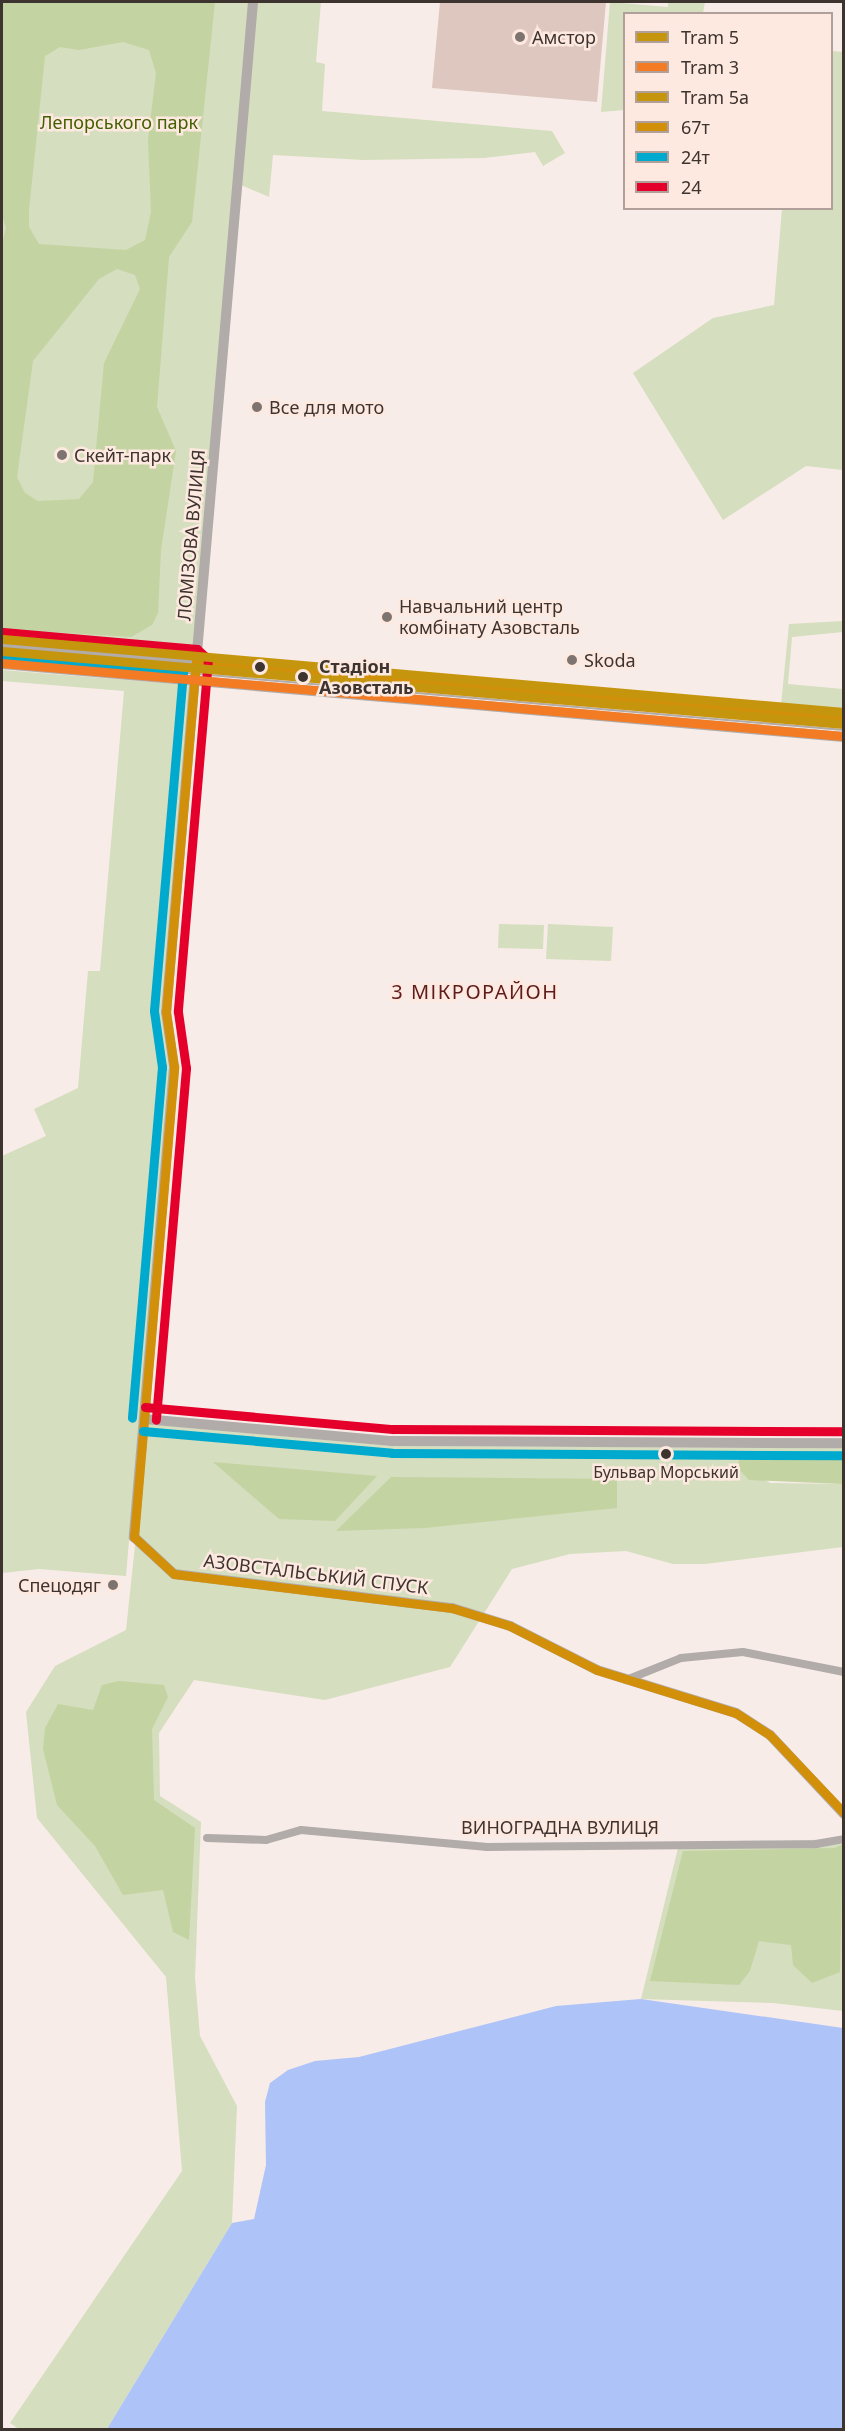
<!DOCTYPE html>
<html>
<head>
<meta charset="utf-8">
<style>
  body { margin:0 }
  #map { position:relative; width:845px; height:2431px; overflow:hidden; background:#f7ece7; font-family:"Noto Sans",sans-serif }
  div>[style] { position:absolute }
  .green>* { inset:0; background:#d5debe }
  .forest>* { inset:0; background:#c4d3a2 }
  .water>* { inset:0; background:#aec3f8 }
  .building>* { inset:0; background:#ddc7be }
  .minor>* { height:8px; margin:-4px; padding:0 4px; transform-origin:4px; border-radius:4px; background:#b1abaa }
  .tertiary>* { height:10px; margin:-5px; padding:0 5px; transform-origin:5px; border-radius:5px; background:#b1abaa }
  .tram>* { height:1.5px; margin:-0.75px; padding:0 0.75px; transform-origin:0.75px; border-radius:0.75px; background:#b2abaa }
  .bus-1>* { height:9px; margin:-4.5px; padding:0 4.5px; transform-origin:4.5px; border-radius:4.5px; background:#d28f09 }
  .bus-2>* { height:9px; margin:-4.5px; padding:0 4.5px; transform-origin:4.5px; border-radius:4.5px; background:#00a9ce }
  .bus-3>* { height:9px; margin:-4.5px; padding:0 4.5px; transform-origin:4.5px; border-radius:4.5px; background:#e4002b }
  .tram-1>* { height:9px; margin:-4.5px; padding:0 4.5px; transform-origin:4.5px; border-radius:4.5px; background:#c5950e }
  .tram-2>* { height:9px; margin:-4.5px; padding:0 4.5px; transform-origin:4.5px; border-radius:4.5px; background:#f37b24 }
  .tram-3>* { height:9px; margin:-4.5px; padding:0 4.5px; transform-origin:4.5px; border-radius:4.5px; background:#c5950e }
  .dots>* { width:16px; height:16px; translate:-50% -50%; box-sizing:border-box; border:3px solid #fee9e0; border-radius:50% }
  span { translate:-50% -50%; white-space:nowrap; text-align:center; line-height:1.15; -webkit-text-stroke:5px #fee9e0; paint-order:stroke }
  .bus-label { font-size:16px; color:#3d332f }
  .poi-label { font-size:18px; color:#3d332f }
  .left { translate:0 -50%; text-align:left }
  .right { translate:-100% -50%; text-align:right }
  .park-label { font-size:18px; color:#426000 }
  .street-label { font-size:18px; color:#3d332f }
  .stop-label { font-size:18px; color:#3d332f; font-weight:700 }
  .neighbourhood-label { font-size:20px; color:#601b1b; letter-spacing:1.5px }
  .frame { position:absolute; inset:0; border:3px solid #3d332f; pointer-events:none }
  .legend { position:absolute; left:623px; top:12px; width:210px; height:198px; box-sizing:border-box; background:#fee9e0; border:2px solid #b1a099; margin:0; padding:8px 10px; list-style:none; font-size:18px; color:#3d332f }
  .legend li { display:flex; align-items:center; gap:12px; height:30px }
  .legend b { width:30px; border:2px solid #b1a099 }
</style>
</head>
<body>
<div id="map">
  <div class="green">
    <i style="clip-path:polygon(2px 2px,249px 2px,193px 655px,2px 639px)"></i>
    <i style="clip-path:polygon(257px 2px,321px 2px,316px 62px,325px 64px,322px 111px,552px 131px,565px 153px,543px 166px,535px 152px,484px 158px,363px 160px,273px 155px,269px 197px,241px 185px)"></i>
    <i style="clip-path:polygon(610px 2px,668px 7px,668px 2px,705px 2px,703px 13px,624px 14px,624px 110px,601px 112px)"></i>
    <i style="clip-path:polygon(832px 51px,844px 52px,843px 470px,806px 466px,723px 520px,633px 373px,713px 318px,774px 305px,782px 209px,832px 208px)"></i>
    <i style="clip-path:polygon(843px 621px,843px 632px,792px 637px,788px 684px,843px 689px,843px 711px,781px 705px,789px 624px)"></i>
    <i style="clip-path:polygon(2px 670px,190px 685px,161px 1011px,169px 1070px,126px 1576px,39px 1569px,2px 1573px,2px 1156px,46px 1136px,34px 1109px,78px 1088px,88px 971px,100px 971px,124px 691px,2px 681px)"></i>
    <i style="clip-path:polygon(499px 924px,544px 925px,543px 949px,498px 948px)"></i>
    <i style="clip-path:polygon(548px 924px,613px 927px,611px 961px,546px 959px)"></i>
    <i style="clip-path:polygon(148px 1424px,394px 1446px,843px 1448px,843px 1454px,770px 1452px,737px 1460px,770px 1483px,843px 1484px,843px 1547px,705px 1564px,673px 1564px,626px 1551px,570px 1554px,512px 1569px,450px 1667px,325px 1700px,194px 1680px,159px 1733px,160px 1796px,201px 1822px,195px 1978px,200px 2036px,237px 2106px,232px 2223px,107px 2429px,19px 2429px,10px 2423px,182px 2171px,166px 1977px,37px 1818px,26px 1712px,55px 1666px,126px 1630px)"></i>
    <i style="clip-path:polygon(843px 1839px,843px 2011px,773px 2003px,641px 1999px,679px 1844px)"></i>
  </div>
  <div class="forest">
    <i style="clip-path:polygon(evenodd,2px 2px,215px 2px,192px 222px,169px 257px,157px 407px,176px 451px,161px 550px,158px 613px,152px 625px,131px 637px,2px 629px,2px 244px,6px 228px,2px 215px,2px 2px,123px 42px,149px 50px,156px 73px,148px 140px,151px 212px,145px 240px,126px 250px,39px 244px,29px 227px,29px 210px,45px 56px,60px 47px,79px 50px,123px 42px,2px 2px,117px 269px,135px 275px,140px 289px,104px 363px,93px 482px,79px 499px,38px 501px,25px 493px,17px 477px,33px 361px,99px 279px,117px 269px)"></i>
    <i style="clip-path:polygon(747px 1452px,843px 1454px,843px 1484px,749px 1480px,737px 1467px,740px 1454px)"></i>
    <i style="clip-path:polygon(213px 1462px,377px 1476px,335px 1521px,279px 1519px)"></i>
    <i style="clip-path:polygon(391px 1477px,617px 1479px,617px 1508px,425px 1528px,336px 1531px)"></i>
    <i style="clip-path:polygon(119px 1681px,164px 1685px,168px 1697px,152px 1729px,154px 1800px,195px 1828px,189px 1940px,173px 1932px,163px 1890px,123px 1895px,95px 1846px,57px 1805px,43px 1749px,45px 1728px,58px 1704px,93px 1710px,102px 1685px)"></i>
    <i style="clip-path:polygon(843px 1844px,840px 1972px,812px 1983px,793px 1965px,791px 1945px,759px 1941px,750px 1971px,739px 1985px,650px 1981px,683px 1851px,835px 1848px)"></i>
  </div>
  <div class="water">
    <i style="clip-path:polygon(641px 1999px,843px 2028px,843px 2429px,107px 2429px,232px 2223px,254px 2219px,266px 2165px,265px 2102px,270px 2083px,288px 2070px,315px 2061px,359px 2057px,556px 2006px)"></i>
  </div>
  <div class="building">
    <i style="clip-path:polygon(440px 2px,606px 2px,597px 102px,432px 88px)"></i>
  </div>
  <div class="minor">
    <i style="left:626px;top:1680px;width:59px;rotate:-21.8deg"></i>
    <i style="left:681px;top:1658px;width:62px;rotate:-5.5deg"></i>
    <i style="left:743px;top:1652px;width:103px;rotate:11.2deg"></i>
    <i style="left:207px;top:1838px;width:59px;rotate:1.9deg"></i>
    <i style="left:266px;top:1840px;width:36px;rotate:-16deg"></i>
    <i style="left:301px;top:1830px;width:187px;rotate:5.2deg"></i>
    <i style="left:487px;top:1847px;width:329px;rotate:-0.5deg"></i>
    <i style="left:816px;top:1844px;width:28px;rotate:-10deg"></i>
  </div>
  <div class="tertiary">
    <i style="left:253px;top:2px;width:1014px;rotate:94.92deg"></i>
    <i style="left:166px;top:1012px;width:56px;rotate:81.7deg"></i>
    <i style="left:174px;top:1067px;width:472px;rotate:94.9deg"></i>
    <i style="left:134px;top:1537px;width:54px;rotate:42.8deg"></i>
    <i style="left:174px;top:1574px;width:280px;rotate:7deg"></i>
    <i style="left:452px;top:1608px;width:61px;rotate:17.2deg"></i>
    <i style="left:510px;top:1626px;width:97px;rotate:26.8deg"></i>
    <i style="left:597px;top:1670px;width:145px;rotate:17.2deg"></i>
    <i style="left:736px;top:1713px;width:40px;rotate:32.9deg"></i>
    <i style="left:770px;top:1735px;width:108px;rotate:46.9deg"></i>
    <i style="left:2px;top:644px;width:845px;rotate:4.96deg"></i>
    <i style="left:2px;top:664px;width:845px;rotate:4.96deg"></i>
    <i style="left:144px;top:1419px;width:249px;rotate:5.1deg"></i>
    <i style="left:392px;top:1441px;width:452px;rotate:0.3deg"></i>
  </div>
  <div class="tram">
    <i style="left:2px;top:657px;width:845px;rotate:4.96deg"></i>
  </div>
  <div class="bus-1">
    <i style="left:134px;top:1537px;width:472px;rotate:-85.1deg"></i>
    <i style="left:174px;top:1067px;width:56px;rotate:-98.3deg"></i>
    <i style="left:166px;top:1012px;width:352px;rotate:-85.1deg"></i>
    <i style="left:196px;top:661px;width:650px;rotate:4.94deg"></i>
    <i style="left:134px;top:1537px;width:54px;rotate:42.8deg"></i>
    <i style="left:174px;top:1574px;width:280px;rotate:7deg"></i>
    <i style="left:452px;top:1608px;width:61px;rotate:17.2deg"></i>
    <i style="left:510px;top:1626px;width:97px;rotate:26.8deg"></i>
    <i style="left:597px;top:1670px;width:145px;rotate:17.2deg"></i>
    <i style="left:736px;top:1713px;width:40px;rotate:32.9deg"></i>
    <i style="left:770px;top:1735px;width:108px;rotate:46.5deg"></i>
  </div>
  <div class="bus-2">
    <i style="left:2px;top:656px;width:182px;rotate:5.1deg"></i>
    <i style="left:183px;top:672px;width:340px;rotate:94.9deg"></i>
    <i style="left:154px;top:1011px;width:57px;rotate:81.9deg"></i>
    <i style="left:162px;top:1067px;width:352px;rotate:94.9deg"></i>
    <i style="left:143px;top:1431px;width:250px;rotate:5deg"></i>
    <i style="left:392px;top:1453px;width:452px;rotate:0.3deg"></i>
  </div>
  <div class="bus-3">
    <i style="left:3px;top:632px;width:195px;rotate:5deg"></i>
    <i style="left:197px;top:649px;width:15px;rotate:42deg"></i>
    <i style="left:208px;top:659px;width:354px;rotate:94.9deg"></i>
    <i style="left:178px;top:1012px;width:57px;rotate:81.9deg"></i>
    <i style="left:186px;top:1068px;width:353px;rotate:94.9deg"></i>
    <i style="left:145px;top:1407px;width:249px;rotate:5.1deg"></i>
    <i style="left:393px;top:1429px;width:451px;rotate:0.3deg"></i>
  </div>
  <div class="tram-1">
    <i style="left:2px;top:651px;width:845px;rotate:4.96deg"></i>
  </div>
  <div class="tram-2">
    <i style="left:2px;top:663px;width:844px;rotate:4.96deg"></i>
  </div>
  <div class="tram-3">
    <i style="left:3px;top:639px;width:844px;rotate:4.96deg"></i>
  </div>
  <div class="dots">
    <i style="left:520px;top:37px;background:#7e746f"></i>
    <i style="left:257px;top:407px;background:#7e746f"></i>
    <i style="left:62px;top:455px;background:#7e746f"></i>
    <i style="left:387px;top:617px;background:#7e746f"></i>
    <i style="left:572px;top:660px;background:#7e746f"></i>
    <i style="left:260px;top:667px;background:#3d332f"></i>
    <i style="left:303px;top:677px;background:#3d332f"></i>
    <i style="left:666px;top:1454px;background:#3d332f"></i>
    <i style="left:113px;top:1585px;background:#7e746f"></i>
  </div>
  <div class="bus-label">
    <span style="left:666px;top:1472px">Бульвар Морський</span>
  </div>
  <div class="poi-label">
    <span class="left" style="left:532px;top:37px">Амстор</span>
    <span class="left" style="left:269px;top:407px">Все для мото</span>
    <span class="left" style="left:74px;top:455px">Скейт-парк</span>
    <span class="left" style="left:399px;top:617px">Навчальний центр<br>комбінату Азовсталь</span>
    <span class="left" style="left:584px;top:660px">Skoda</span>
    <span class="right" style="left:101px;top:1585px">Спецодяг</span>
  </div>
  <div class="park-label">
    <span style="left:119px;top:122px">Лепорського парк</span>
  </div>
  <div class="street-label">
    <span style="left:191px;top:535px;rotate:-85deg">ЛОМІЗОВА ВУЛИЦЯ</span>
    <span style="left:316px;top:1574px;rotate:7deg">АЗОВСТАЛЬСЬКИЙ СПУСК</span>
    <span style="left:560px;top:1827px">ВИНОГРАДНА ВУЛИЦЯ</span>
  </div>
  <div class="stop-label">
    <span class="left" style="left:319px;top:677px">Стадіон<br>Азовсталь</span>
  </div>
  <div class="neighbourhood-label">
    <span style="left:475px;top:991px">3 МІКРОРАЙОН</span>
  </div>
  <div class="frame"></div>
  <ul class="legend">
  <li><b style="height:8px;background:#c5950e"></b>Tram 5</li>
  <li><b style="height:8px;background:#f37b24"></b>Tram 3</li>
  <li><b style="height:8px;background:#c5950e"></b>Tram 5а</li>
  <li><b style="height:8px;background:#d28f09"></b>67т</li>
  <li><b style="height:8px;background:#00a9ce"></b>24т</li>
  <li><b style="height:8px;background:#e4002b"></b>24</li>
  </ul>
</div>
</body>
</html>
